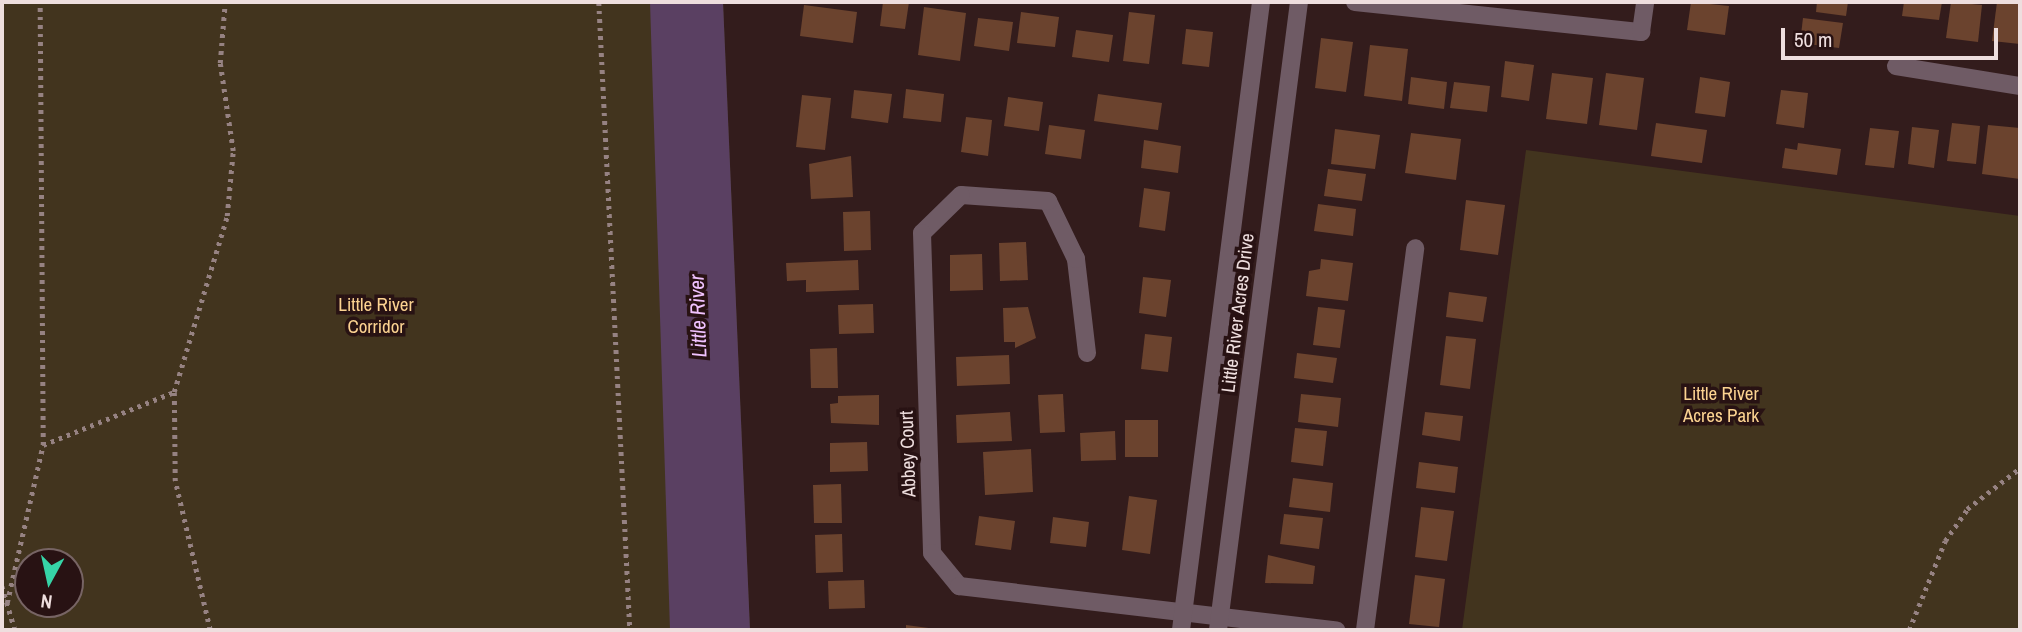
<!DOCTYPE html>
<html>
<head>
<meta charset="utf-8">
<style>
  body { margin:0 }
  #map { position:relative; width:2022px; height:632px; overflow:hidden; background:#331c1c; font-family:"Archivo Narrow",sans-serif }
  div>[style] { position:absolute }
  .green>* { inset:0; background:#42341e }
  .water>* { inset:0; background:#5a4062 }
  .building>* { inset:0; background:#6b432e }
  .path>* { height:4.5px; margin-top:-2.25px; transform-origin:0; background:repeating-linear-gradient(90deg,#968282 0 3.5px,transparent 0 8.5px) }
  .minor>* { height:18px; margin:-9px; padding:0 9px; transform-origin:9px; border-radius:9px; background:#6f5b65 }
  .tertiary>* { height:18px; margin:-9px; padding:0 9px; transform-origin:9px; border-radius:9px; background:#6f5b65 }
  span { translate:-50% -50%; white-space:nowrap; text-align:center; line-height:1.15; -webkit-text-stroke:7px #281213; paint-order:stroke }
  .park-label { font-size:19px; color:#fcd391 }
  .street-label { font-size:19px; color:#eedede }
  .water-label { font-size:21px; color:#f1c3ff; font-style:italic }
  .frame { position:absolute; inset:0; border:4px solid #eedede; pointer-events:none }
  .north { position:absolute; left:14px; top:548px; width:70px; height:70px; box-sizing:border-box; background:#281213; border:2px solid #776464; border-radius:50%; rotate:188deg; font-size:19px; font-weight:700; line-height:28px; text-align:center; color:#eedede }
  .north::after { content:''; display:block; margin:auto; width:24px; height:32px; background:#36d4a7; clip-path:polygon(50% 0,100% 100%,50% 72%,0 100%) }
  .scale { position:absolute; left:1781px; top:28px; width:217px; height:32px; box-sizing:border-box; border:4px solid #eedede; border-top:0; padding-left:9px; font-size:21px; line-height:24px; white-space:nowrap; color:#eedede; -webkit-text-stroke:5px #281213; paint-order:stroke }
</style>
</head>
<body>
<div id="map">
  <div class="green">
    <i style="clip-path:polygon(evenodd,2px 2px,723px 2px,750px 630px,2px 630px,2px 2px,28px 562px,70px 562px,70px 604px,28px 604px,28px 562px)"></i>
    <i style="clip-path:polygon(1526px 150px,2020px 216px,2020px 630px,1462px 630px)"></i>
  </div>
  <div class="water">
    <i style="clip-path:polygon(650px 2px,723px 2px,750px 630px,670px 630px)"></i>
  </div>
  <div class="building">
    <i style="clip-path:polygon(883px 2px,909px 2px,905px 29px,880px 26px)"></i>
    <i style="clip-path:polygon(1691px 2px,1729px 6px,1725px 35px,1687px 30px)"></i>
    <i style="clip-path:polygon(1817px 2px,1848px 2px,1846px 16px,1816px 12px)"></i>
    <i style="clip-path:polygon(1904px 2px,1942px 2px,1939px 20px,1902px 16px)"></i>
    <i style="clip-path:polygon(1951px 2px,1982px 5px,1978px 42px,1946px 38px)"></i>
    <i style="clip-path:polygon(1997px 2px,2020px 2px,2020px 44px,1992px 41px)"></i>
    <i style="clip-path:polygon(804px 5px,857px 12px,853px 43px,800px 36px)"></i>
    <i style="clip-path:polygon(924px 7px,966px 13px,960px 61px,918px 55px)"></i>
    <i style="clip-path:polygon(1021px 12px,1059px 17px,1055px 47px,1017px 43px)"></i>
    <i style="clip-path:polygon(1129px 12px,1155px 15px,1149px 64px,1123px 61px)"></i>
    <i style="clip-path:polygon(978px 18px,1013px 22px,1009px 51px,974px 46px)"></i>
    <i style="clip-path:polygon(1803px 18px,1843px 23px,1839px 48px,1800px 43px)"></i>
    <i style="clip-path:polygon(1186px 29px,1213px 32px,1209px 67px,1182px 64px)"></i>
    <i style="clip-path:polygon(1076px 30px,1113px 35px,1109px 62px,1072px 57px)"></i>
    <i style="clip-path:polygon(1321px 38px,1353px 42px,1346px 92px,1315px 88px)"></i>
    <i style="clip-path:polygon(1370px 45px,1408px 49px,1402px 101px,1364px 96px)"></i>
    <i style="clip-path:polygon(1505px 61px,1534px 65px,1529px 101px,1501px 97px)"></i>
    <i style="clip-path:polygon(1552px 73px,1593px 78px,1587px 124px,1546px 119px)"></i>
    <i style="clip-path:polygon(1606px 73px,1644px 78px,1637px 130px,1599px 125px)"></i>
    <i style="clip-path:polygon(1411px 77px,1447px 82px,1444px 109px,1408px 104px)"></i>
    <i style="clip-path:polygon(1700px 77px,1730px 82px,1725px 117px,1695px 113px)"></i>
    <i style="clip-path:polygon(1454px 82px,1490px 86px,1487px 112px,1450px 108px)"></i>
    <i style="clip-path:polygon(906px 89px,944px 94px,941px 122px,903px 118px)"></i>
    <i style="clip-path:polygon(854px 90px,892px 94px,888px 123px,851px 118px)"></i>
    <i style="clip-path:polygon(1781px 90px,1808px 93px,1804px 128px,1776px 124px)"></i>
    <i style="clip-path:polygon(1098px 94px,1162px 103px,1158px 130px,1094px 121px)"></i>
    <i style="clip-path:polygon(802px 95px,831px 98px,825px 150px,796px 147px)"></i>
    <i style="clip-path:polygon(1008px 97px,1043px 102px,1039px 131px,1004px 126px)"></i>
    <i style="clip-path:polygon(966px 117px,992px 120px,988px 156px,961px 152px)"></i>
    <i style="clip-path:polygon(1656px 123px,1707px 130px,1702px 163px,1651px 156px)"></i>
    <i style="clip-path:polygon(1952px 123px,1980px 126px,1976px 164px,1947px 161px)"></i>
    <i style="clip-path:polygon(1049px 125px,1085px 130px,1081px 159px,1045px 154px)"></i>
    <i style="clip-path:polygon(1988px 125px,2020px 128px,2020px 179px,1982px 174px)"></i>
    <i style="clip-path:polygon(1912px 127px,1939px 130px,1934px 168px,1908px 164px)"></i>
    <i style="clip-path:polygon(1870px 128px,1899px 131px,1894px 168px,1865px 165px)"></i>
    <i style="clip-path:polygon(1335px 129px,1380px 135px,1375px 169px,1331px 164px)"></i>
    <i style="clip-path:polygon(1411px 133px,1461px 139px,1456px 180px,1405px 173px)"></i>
    <i style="clip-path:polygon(1144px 140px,1181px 146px,1178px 173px,1141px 168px)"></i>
    <i style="clip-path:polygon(1798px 143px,1841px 149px,1837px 175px,1782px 168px,1785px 148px,1797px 150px)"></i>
    <i style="clip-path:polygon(851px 156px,853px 197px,811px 199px,809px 164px)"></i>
    <i style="clip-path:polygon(1328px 169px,1366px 174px,1362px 201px,1324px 196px)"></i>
    <i style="clip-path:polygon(1144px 188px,1170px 192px,1165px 231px,1139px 227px)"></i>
    <i style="clip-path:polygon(1466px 200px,1505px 205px,1498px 255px,1460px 250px)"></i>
    <i style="clip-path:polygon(1318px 204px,1356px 209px,1353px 236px,1314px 231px)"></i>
    <i style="clip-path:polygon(870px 211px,871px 250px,844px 251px,843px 212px)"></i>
    <i style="clip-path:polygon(1026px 242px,1028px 280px,1000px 281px,999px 243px)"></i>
    <i style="clip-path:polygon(982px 254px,983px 290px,950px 291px,950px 255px)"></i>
    <i style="clip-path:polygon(1321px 259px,1353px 263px,1348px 301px,1306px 296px,1309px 271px,1320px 269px)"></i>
    <i style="clip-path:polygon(858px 260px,859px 290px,806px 292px,806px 280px,787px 281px,786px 263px)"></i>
    <i style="clip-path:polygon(1143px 277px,1171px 280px,1166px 317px,1139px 313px)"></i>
    <i style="clip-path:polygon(1449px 292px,1487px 297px,1483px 322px,1446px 317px)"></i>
    <i style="clip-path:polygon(873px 304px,874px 333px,839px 334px,838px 305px)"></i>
    <i style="clip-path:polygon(1028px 307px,1036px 338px,1015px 348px,1015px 342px,1004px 342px,1003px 308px)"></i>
    <i style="clip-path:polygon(1318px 307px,1345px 310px,1340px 348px,1313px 345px)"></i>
    <i style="clip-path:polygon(1145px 334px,1172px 337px,1168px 372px,1141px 369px)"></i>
    <i style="clip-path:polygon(1446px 336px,1476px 339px,1470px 389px,1440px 385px)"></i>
    <i style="clip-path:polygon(837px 348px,838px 388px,811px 388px,810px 349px)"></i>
    <i style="clip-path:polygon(1297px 353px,1337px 358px,1333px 383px,1294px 378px)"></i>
    <i style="clip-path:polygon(1009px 355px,1010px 384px,957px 386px,956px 357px)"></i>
    <i style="clip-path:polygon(1063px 394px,1065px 432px,1040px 433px,1038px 395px)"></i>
    <i style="clip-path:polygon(1301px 394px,1341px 398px,1338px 427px,1298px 422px)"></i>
    <i style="clip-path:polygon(879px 395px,879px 425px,831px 423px,830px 404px,838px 403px,838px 396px)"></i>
    <i style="clip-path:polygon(1010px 412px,1012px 441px,957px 443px,956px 415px)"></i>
    <i style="clip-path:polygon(1425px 412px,1463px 416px,1460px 441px,1422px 435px)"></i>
    <i style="clip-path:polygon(1125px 420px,1158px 420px,1158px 457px,1125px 457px)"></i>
    <i style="clip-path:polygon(1295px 428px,1327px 431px,1323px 466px,1291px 462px)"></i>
    <i style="clip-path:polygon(1115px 431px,1116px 460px,1081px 461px,1080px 433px)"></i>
    <i style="clip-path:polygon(867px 442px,868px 471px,830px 472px,830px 443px)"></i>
    <i style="clip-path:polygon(1031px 449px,1033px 492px,985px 495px,983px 452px)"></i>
    <i style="clip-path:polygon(1419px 462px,1458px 467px,1455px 493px,1416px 488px)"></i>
    <i style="clip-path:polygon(1293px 478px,1333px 483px,1330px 512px,1289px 507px)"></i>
    <i style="clip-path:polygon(841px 484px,842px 523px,814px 523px,813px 485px)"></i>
    <i style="clip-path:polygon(1129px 496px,1157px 500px,1150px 554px,1122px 550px)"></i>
    <i style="clip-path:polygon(1421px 507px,1454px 511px,1447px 561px,1415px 557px)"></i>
    <i style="clip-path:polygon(1284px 514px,1323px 518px,1319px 549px,1280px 544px)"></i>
    <i style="clip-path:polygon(979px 516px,1015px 521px,1011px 550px,975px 545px)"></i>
    <i style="clip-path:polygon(1053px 517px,1089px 522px,1086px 547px,1050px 543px)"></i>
    <i style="clip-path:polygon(842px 534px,843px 572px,816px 573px,815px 535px)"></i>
    <i style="clip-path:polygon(1268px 555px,1315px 566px,1313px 584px,1265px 583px)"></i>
    <i style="clip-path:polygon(1415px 575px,1445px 579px,1439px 627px,1409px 624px)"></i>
    <i style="clip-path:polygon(864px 580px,865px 608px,829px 609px,828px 581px)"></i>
    <i style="clip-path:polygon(906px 625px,936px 629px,936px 630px,906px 630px)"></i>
  </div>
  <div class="path">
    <i style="left:599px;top:2px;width:629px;rotate:87.17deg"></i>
    <i style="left:43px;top:445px;width:141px;rotate:-22deg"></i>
    <i style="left:2px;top:586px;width:46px;rotate:73.5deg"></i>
    <i style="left:7px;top:603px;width:162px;rotate:-77.2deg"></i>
    <i style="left:43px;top:445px;width:443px;rotate:-90.4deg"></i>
    <i style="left:210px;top:630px;width:153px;rotate:-103.2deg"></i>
    <i style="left:175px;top:481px;width:89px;rotate:-90.6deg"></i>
    <i style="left:174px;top:392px;width:184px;rotate:-73.2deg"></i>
    <i style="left:227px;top:216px;width:65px;rotate:-84.7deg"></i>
    <i style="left:233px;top:151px;width:89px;rotate:-98.4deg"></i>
    <i style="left:220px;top:63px;width:61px;rotate:-85.3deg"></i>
    <i style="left:1909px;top:630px;width:96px;rotate:-68deg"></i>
    <i style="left:1945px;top:541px;width:39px;rotate:-55deg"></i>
    <i style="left:1967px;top:509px;width:67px;rotate:-37.7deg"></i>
  </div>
  <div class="minor">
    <i style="left:1355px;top:2px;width:288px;rotate:6deg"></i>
    <i style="left:1641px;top:32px;width:30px;rotate:-82deg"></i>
    <i style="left:1896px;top:66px;width:126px;rotate:9.2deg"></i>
    <i style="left:1087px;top:353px;width:95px;rotate:-96.7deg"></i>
    <i style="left:1076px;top:259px;width:64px;rotate:-115.8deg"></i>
    <i style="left:1048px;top:201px;width:87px;rotate:-176.1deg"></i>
    <i style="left:961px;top:195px;width:54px;rotate:135.7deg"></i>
    <i style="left:922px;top:233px;width:320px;rotate:88.2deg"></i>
    <i style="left:932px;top:553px;width:43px;rotate:50.7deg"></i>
    <i style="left:959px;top:586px;width:380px;rotate:6.7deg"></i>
    <i style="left:1365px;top:630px;width:385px;rotate:-82.5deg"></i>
  </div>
  <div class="tertiary">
    <i style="left:1181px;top:630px;width:633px;rotate:-82.74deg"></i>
    <i style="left:1218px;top:630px;width:633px;rotate:-82.65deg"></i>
  </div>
  <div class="park-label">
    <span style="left:376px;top:316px">Little River<br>Corridor</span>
    <span style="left:1721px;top:405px">Little River<br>Acres Park</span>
  </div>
  <div class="street-label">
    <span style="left:1238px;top:313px;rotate:-83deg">Little River Acres Drive</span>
    <span style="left:908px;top:454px;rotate:-92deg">Abbey Court</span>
  </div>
  <div class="water-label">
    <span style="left:698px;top:316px;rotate:-92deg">Little River</span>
  </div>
  <div class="frame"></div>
  <div class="north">N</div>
  <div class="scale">50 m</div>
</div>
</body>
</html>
